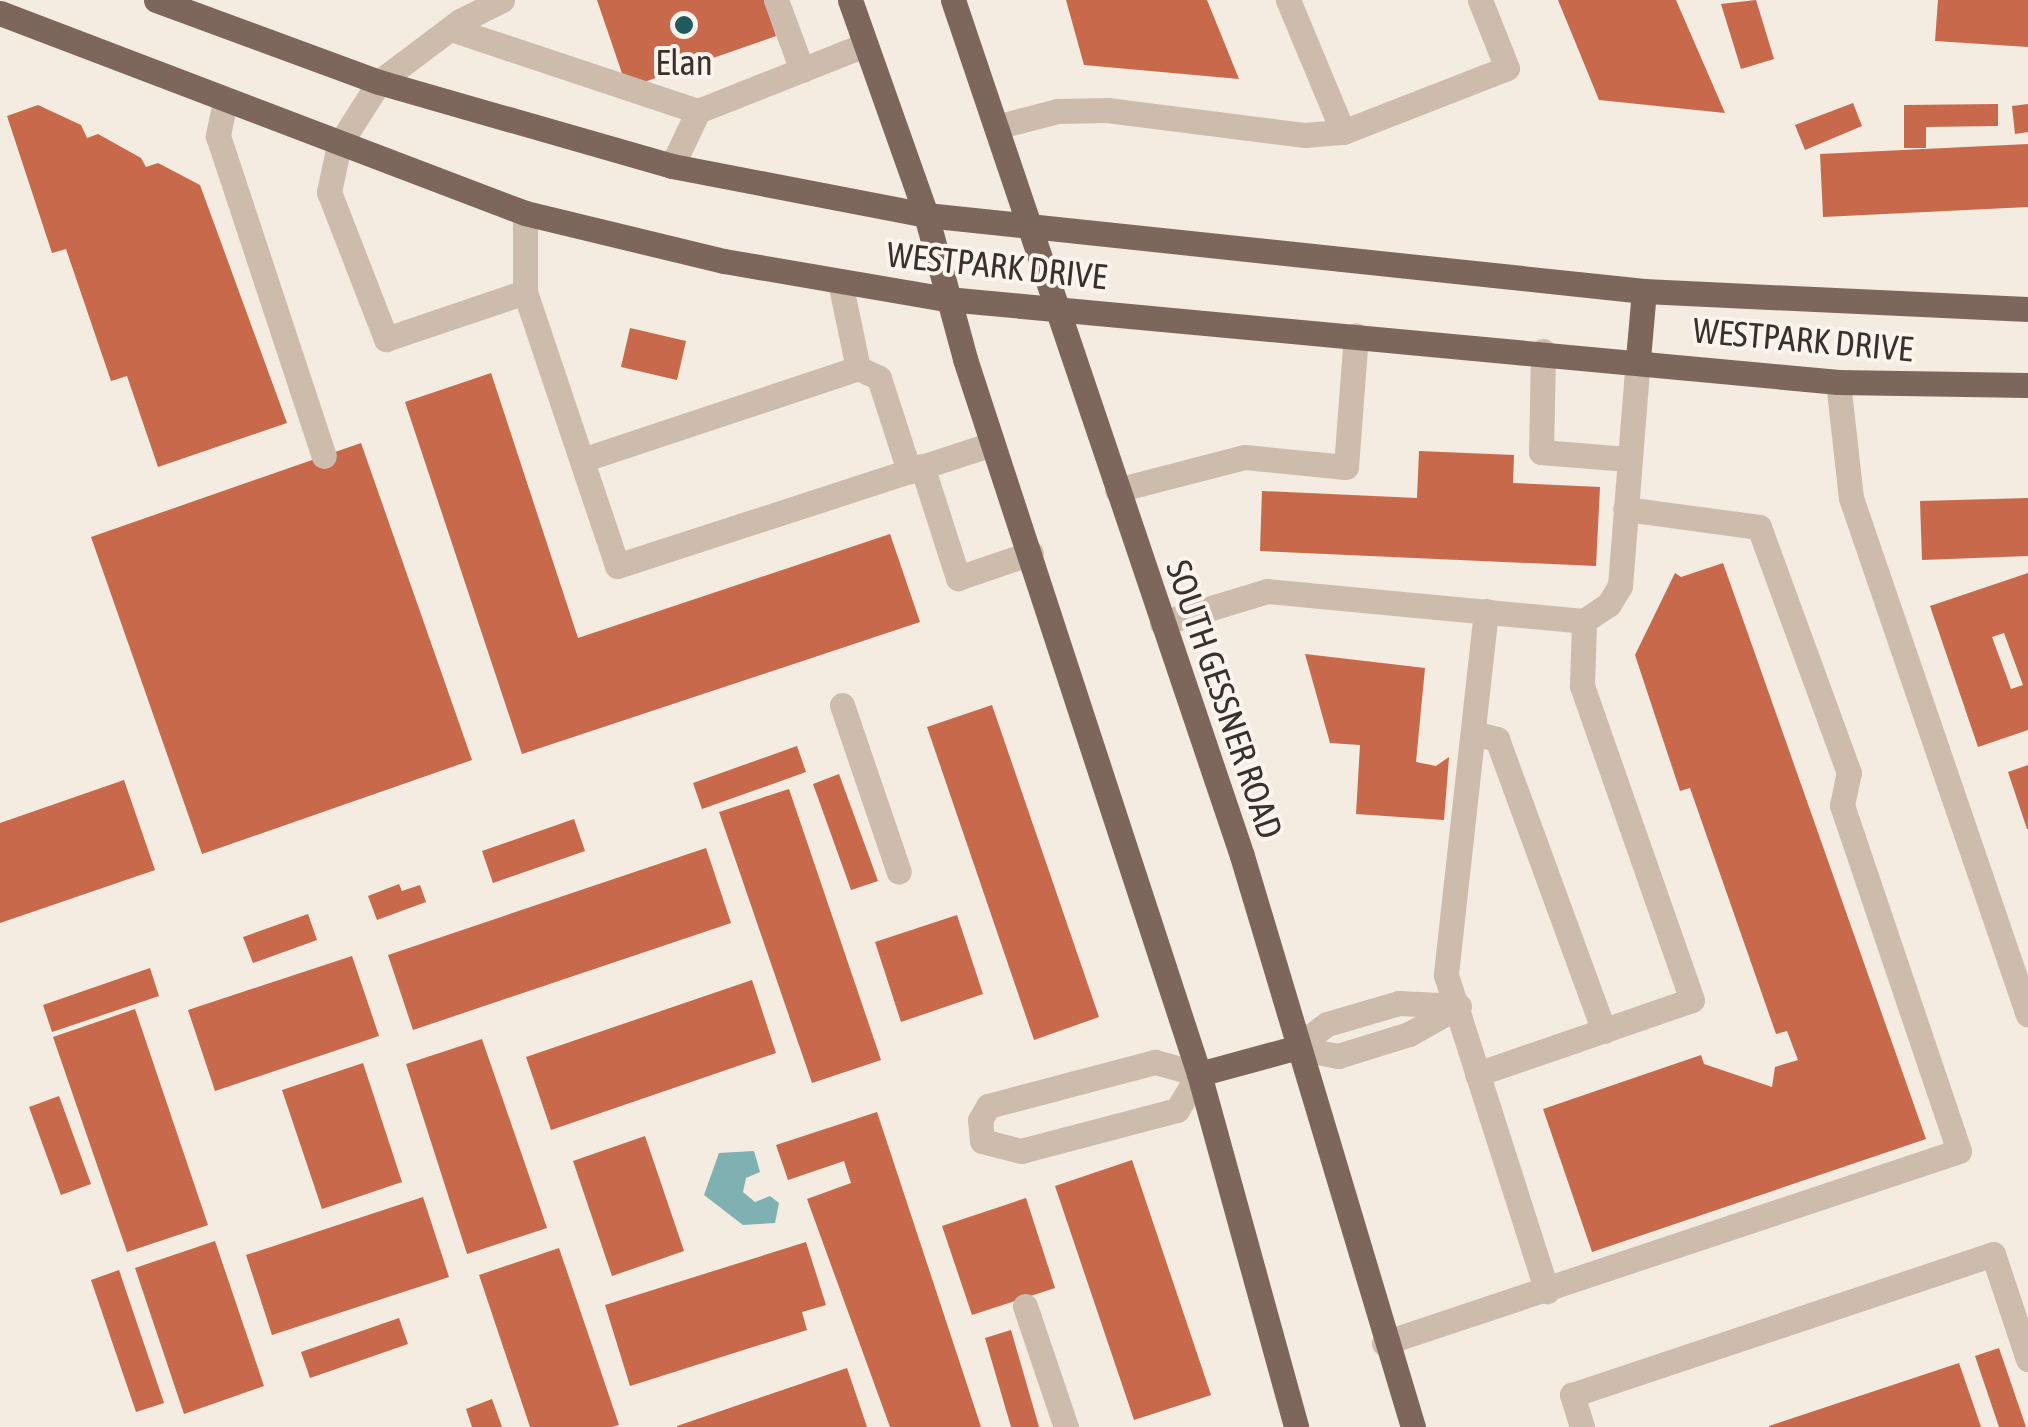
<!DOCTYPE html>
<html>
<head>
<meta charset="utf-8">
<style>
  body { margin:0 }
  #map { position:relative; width:2028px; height:1427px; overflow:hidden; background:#f4ebe1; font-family:"Asap Condensed",sans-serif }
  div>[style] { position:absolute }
  .water>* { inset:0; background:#7fb0b2 }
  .building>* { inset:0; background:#c8694b }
  .minor>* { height:25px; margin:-12.5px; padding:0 12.5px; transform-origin:12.5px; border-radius:12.5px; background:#cdbbac }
  .major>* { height:25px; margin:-12.5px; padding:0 12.5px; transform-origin:12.5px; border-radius:12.5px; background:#7d675c }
  .dots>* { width:28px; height:28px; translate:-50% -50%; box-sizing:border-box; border:5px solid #fbf5ee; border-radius:50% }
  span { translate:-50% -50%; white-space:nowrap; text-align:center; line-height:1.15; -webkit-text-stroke:8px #fbf5ee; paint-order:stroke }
  .poi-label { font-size:35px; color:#3b302b }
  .street-label { font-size:35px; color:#3b302b }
</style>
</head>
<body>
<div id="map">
  <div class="water">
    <i style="clip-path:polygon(754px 1151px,760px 1172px,746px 1178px,743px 1192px,755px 1202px,770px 1196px,779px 1203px,775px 1223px,743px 1225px,704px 1195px,719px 1153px)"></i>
  </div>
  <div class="building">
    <i style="clip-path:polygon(597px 0,764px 0,776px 36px,627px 88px)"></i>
    <i style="clip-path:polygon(1066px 0,1207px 0,1239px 79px,1084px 65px)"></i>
    <i style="clip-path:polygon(1558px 0,1676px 0,1725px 113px,1599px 100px)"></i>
    <i style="clip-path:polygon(1756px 0,1774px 59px,1741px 69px,1721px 4px)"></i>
    <i style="clip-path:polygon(1938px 0,2028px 0,2028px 47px,1935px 41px)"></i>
    <i style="clip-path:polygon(1853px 103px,1862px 126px,1805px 150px,1795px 125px)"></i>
    <i style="clip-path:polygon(1998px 104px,1998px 126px,1926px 127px,1926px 148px,1904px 148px,1904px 105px)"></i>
    <i style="clip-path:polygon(2028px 104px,2028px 132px,2015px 134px,2012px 106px)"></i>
    <i style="clip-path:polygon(38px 105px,81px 125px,87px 138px,98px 134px,141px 158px,146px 167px,158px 163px,200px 185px,287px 423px,158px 467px,127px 376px,111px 381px,66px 249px,52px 253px,7px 116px)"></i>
    <i style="clip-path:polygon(2028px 144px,2028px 207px,1823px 217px,1820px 154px)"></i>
    <i style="clip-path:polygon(630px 328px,686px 341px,677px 380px,621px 367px)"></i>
    <i style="clip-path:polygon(491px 373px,578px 638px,890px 534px,920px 622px,522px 754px,405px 402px)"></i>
    <i style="clip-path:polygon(361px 443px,472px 760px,202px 854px,91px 537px)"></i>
    <i style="clip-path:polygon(1419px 451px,1514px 455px,1513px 483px,1600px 487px,1596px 566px,1260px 551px,1262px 491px,1417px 498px)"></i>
    <i style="clip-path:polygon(2028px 498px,2028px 556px,1922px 560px,1920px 501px)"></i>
    <i style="clip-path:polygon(1723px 563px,1926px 1139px,1592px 1252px,1543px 1109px,1701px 1055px,1704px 1064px,1772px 1087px,1775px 1067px,1798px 1060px,1787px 1031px,1776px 1034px,1690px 788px,1680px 791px,1635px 655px,1675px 573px,1681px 577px)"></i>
    <i style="clip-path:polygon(evenodd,2028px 573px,2028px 730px,1978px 747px,1930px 606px,2028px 573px,2004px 633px,2023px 685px,2011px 689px,1992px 637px,2004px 633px)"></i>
    <i style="clip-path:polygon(1305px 654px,1425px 668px,1416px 762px,1436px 766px,1449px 757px,1444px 820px,1356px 814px,1360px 745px,1330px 743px)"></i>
    <i style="clip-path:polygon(992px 705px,1099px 1017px,1034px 1040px,927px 727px)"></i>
    <i style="clip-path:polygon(797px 746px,806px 772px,702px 809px,693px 783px)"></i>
    <i style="clip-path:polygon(2028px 765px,2028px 829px,2027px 829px,2008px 772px)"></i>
    <i style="clip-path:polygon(839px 774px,878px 881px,851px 890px,813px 784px)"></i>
    <i style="clip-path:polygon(124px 780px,155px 870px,0 923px,0 823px)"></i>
    <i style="clip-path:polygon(789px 789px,881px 1060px,812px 1083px,719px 812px)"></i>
    <i style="clip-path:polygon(574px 819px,585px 851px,493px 883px,482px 851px)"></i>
    <i style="clip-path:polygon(706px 848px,731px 923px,413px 1030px,388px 955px)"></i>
    <i style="clip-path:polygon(399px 884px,402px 891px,420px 885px,426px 902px,377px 920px,368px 896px)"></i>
    <i style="clip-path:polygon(308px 914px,317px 940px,253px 963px,243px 937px)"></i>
    <i style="clip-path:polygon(957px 915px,983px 994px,901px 1022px,875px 942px)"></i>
    <i style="clip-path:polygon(352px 956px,379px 1036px,215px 1091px,188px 1010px)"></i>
    <i style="clip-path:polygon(150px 968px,159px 996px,52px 1032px,43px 1005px)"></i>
    <i style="clip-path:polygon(752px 980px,776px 1053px,551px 1130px,526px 1057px)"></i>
    <i style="clip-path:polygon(135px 1009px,208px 1225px,127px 1252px,53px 1037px)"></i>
    <i style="clip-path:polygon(482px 1039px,547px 1228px,467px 1254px,406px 1064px)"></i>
    <i style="clip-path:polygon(363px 1063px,402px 1182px,322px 1209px,282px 1090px)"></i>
    <i style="clip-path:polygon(59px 1096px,91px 1184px,61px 1195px,29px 1107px)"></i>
    <i style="clip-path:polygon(877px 1112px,981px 1427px,890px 1427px,807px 1199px,851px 1183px,844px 1161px,788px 1180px,776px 1145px)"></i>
    <i style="clip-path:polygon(645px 1136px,684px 1251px,612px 1276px,573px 1161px)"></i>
    <i style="clip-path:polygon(1132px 1160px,1211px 1395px,1134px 1420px,1055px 1186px)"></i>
    <i style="clip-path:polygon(423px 1197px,449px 1277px,272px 1335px,246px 1255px)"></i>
    <i style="clip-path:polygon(1026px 1198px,1055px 1288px,972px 1315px,942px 1226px)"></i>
    <i style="clip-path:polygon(215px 1241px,264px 1386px,184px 1414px,135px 1268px)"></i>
    <i style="clip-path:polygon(806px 1242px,826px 1305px,802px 1312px,807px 1330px,630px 1386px,605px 1305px)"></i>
    <i style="clip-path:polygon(559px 1248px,619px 1425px,612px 1427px,530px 1427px,479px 1275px)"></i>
    <i style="clip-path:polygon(119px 1270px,164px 1403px,136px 1412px,91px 1280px)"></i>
    <i style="clip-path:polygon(399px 1318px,408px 1344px,310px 1378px,301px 1352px)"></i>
    <i style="clip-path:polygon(1011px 1330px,1039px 1427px,1011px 1427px,985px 1338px)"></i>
    <i style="clip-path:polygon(1999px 1348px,2026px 1427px,1999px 1427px,1975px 1356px)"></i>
    <i style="clip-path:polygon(1959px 1363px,1981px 1427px,1769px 1427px,1769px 1426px)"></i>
    <i style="clip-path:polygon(847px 1368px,867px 1427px,677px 1427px,677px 1426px)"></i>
    <i style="clip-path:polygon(492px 1399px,502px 1427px,472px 1427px,466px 1409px)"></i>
  </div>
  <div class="minor">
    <i style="left:502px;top:0;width:47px;rotate:153.4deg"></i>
    <i style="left:460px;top:21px;width:101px;rotate:143deg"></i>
    <i style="left:379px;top:82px;width:75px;rotate:122.4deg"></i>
    <i style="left:339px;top:145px;width:48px;rotate:102deg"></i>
    <i style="left:329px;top:192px;width:158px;rotate:68.8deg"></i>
    <i style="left:386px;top:339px;width:147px;rotate:-18.7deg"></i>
    <i style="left:776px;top:0;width:75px;rotate:69.6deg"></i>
    <i style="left:1288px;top:0;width:143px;rotate:67.4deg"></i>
    <i style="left:451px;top:29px;width:260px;rotate:18.4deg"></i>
    <i style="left:225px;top:102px;width:35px;rotate:102deg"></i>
    <i style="left:218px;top:136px;width:337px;rotate:71.7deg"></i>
    <i style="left:996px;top:127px;width:64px;rotate:-14.5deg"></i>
    <i style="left:1058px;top:111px;width:49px;rotate:-1.2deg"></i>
    <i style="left:1107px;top:110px;width:200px;rotate:7.2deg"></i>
    <i style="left:1305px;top:135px;width:38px;rotate:-5deg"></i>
    <i style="left:1343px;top:132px;width:176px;rotate:-21.3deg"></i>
    <i style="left:1507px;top:68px;width:73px;rotate:-111.7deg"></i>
    <i style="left:672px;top:166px;width:61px;rotate:-64.7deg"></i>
    <i style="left:698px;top:111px;width:180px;rotate:-21.6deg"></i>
    <i style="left:525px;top:213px;width:79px;rotate:90deg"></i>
    <i style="left:525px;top:292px;width:289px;rotate:71.4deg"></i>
    <i style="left:617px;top:566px;width:395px;rotate:-18deg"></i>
    <i style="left:840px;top:282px;width:88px;rotate:78.2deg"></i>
    <i style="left:858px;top:368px;width:23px;rotate:25deg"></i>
    <i style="left:879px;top:378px;width:98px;rotate:72.1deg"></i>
    <i style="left:1543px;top:351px;width:101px;rotate:91.1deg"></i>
    <i style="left:1541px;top:452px;width:87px;rotate:4.6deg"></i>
    <i style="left:1838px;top:382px;width:117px;rotate:83.6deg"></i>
    <i style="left:1851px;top:498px;width:546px;rotate:71.1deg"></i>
    <i style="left:582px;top:460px;width:291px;rotate:-18.4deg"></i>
    <i style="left:922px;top:466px;width:118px;rotate:72.2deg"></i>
    <i style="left:958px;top:578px;width:77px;rotate:-18.9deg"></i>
    <i style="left:1117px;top:490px;width:132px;rotate:-14.5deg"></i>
    <i style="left:1245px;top:457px;width:101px;rotate:5.7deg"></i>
    <i style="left:1346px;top:467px;width:132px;rotate:-85.7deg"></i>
    <i style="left:1486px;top:611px;width:366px;rotate:96.3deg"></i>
    <i style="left:1446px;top:975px;width:332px;rotate:72.3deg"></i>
    <i style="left:1162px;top:623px;width:110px;rotate:-16.9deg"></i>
    <i style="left:1267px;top:591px;width:318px;rotate:5.4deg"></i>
    <i style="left:1584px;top:621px;width:30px;rotate:-34deg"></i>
    <i style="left:1609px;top:604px;width:21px;rotate:-59deg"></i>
    <i style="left:1620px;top:586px;width:228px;rotate:-85.5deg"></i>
    <i style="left:842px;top:705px;width:176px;rotate:71.2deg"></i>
    <i style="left:1473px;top:733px;width:25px;rotate:14deg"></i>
    <i style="left:1497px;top:739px;width:311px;rotate:69.9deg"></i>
    <i style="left:1295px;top:1048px;width:44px;rotate:10.5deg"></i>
    <i style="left:1338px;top:1056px;width:74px;rotate:-17.2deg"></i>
    <i style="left:1409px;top:1034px;width:57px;rotate:-29.2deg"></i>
    <i style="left:1295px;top:1048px;width:40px;rotate:-37deg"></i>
    <i style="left:1327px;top:1024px;width:75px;rotate:-16.3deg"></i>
    <i style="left:1399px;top:1003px;width:60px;rotate:2.9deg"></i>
    <i style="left:1155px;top:1062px;width:46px;rotate:15.3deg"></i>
    <i style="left:1199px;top:1074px;width:42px;rotate:121.4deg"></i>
    <i style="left:1177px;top:1110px;width:161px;rotate:165.3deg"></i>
    <i style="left:1021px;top:1151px;width:40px;rotate:-165.6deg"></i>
    <i style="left:982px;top:1141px;width:21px;rotate:-95deg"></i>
    <i style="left:980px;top:1120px;width:16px;rotate:-60deg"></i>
    <i style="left:988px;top:1106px;width:173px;rotate:-14.8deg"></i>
    <i style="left:1477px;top:1074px;width:227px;rotate:-19deg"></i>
    <i style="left:1692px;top:1000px;width:333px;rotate:-109.3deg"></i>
    <i style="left:1582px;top:686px;width:65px;rotate:-88.2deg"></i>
    <i style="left:1025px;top:1306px;width:128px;rotate:71.3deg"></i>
    <i style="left:1384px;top:1343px;width:606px;rotate:-18.46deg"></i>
    <i style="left:1959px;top:1151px;width:365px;rotate:-108.7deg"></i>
    <i style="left:1842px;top:805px;width:33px;rotate:-78deg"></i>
    <i style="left:1849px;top:773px;width:262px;rotate:-110.1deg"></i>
    <i style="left:1759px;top:527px;width:135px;rotate:-172.3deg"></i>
    <i style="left:1582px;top:1427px;width:34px;rotate:-107deg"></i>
    <i style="left:1572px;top:1395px;width:444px;rotate:-18.5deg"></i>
    <i style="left:1993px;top:1254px;width:111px;rotate:71.6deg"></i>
  </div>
  <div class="major">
    <i style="left:156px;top:0;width:238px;rotate:20.2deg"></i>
    <i style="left:379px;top:82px;width:305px;rotate:16deg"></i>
    <i style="left:672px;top:166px;width:259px;rotate:10.9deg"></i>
    <i style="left:926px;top:215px;width:722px;rotate:6.04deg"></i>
    <i style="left:1644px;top:291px;width:384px;rotate:2.7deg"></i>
    <i style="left:850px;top:0;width:228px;rotate:70.5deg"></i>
    <i style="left:926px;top:215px;width:149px;rotate:74.8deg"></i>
    <i style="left:965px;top:359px;width:752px;rotate:71.88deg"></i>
    <i style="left:1199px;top:1074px;width:366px;rotate:74.6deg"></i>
    <i style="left:953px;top:0;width:903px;rotate:71.34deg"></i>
    <i style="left:1242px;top:856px;width:596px;rotate:73.33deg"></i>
    <i style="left:0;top:13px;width:562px;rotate:20.85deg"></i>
    <i style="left:525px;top:213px;width:205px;rotate:13.6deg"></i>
    <i style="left:724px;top:261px;width:226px;rotate:9.7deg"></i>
    <i style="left:947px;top:299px;width:895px;rotate:5.32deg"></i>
    <i style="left:1838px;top:382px;width:190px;rotate:0.9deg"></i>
    <i style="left:1638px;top:359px;width:68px;rotate:-85deg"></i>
    <i style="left:1199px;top:1074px;width:99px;rotate:-15.2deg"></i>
  </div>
  <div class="dots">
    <i style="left:684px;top:25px;background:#1f5a5e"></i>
  </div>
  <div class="poi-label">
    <span style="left:684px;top:62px">Elan</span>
  </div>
  <div class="street-label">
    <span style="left:997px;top:265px;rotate:6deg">WESTPARK DRIVE</span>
    <span style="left:1803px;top:339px;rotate:5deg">WESTPARK DRIVE</span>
    <span style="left:1225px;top:699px;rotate:71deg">SOUTH GESSNER ROAD</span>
  </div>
</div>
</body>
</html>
